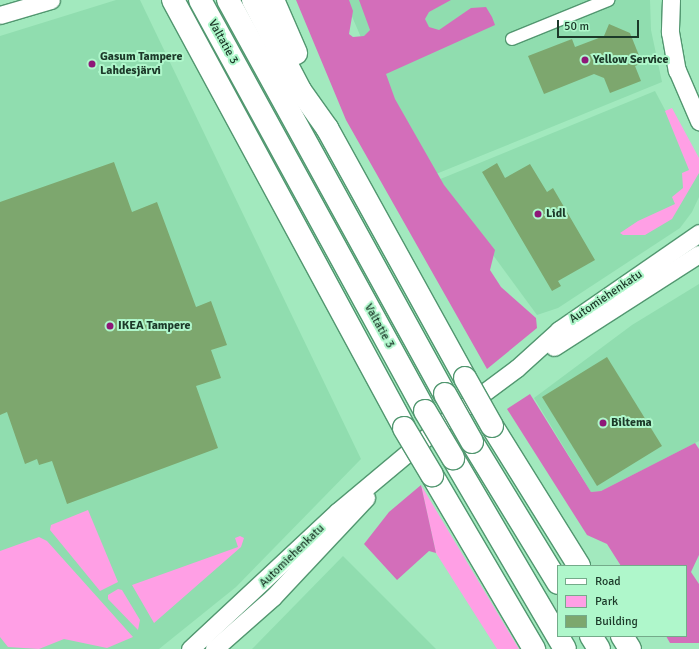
<!DOCTYPE html>
<html>
<head>
<meta charset="utf-8">
<style>
  body { margin:0 }
  #map { position:relative; width:699px; height:649px; overflow:hidden; background:#a2e9be; font-family:Signika,sans-serif }
  div>[style] { position:absolute }
  .built>* { inset:0; background:#90ddaf }
  .green>* { inset:0; background:#ff9fe5 }
  .forest>* { inset:0; background:#d36eba }
  .building>* { inset:0; background:#7da76e }
  .roads { filter:drop-shadow(1px 0 #529770) drop-shadow(-1px 0 #529770) drop-shadow(0 1px #529770) drop-shadow(0 -1px #529770) }
  .street>* { height:12px; margin:-6px; padding:0 6px; transform-origin:6px; border-radius:6px; background:#fff }
  .secondary>* { height:17px; margin:-8.5px; padding:0 8.5px; transform-origin:8.5px; border-radius:8.5px; background:#fff }
  .highway>* { height:22px; margin:-11px; padding:0 11px; transform-origin:11px; border-radius:11px; background:#fff }
  .bridges { filter:drop-shadow(1px 0 #529770) drop-shadow(-1px 0 #529770) drop-shadow(0 1px #529770) drop-shadow(0 -1px #529770) }
  .highway-bridge>* { height:22px; margin:-11px; padding:0 11px; transform-origin:11px; border-radius:11px; background:#fff }
  .dots>* { width:11px; height:11px; translate:-50% -50%; box-sizing:border-box; border:2px solid #aff7cb; border-radius:50% }
  span { translate:-50% -50%; white-space:nowrap; text-align:center; line-height:1.15; -webkit-text-stroke:4px #aff7cb; paint-order:stroke }
  .street-label { font-size:12px; color:#1c3929 }
  .poi-label { font-size:12px; color:#1c3929; font-weight:700 }
  .left { translate:0 -50%; text-align:left }
  .legend { position:absolute; left:557px; top:565px; width:130px; height:72px; box-sizing:border-box; background:#aff7cb; border:1px solid #74ab8a; margin:0; padding:5px 7px; list-style:none; font-size:12px; color:#1c3929 }
  .legend li { display:flex; align-items:center; gap:8px; height:20px }
  .legend b { width:20px; border:1px solid #74ab8a }
  .scale { position:absolute; left:557px; top:20px; width:82px; height:18px; box-sizing:border-box; border:2px solid #1c3929; border-top:0; padding-left:5px; font-size:12px; line-height:14px; white-space:nowrap; color:#1c3929; -webkit-text-stroke:3px #aff7cb; paint-order:stroke }
</style>
</head>
<body>
<div id="map">
  <div class="built">
    <i style="clip-path:polygon(116px 0,140px 0,361px 459px,236px 587px,159px 649px,0 649px,0 36px)"></i>
    <i style="clip-path:polygon(345px 0,650px 0,651px 30px,662px 82px,436px 174px,386px 96px)"></i>
    <i style="clip-path:polygon(655px 91px,699px 174px,699px 197px,692px 212px,680px 228px,558px 308px,537px 315px,438px 180px)"></i>
    <i style="clip-path:polygon(699px 284px,699px 441px,601px 491px,591px 492px,534px 398px,632px 325px)"></i>
    <i style="clip-path:polygon(343px 556px,436px 649px,252px 649px)"></i>
  </div>
  <div class="green">
    <i style="clip-path:polygon(672px 108px,699px 158px,699px 173px,672px 219px,645px 235px,623px 235px,620px 233px,638px 221px,675px 204px,672px 197px,683px 188px,682px 173px,689px 170px,665px 111px)"></i>
    <i style="clip-path:polygon(421px 485px,519px 649px,497px 649px,436px 553px)"></i>
    <i style="clip-path:polygon(88px 510px,118px 582px,100px 591px,50px 530px,51px 525px)"></i>
    <i style="clip-path:polygon(240px 536px,244px 538px,241px 547px,154px 623px,132px 585px,238px 547px,235px 538px)"></i>
    <i style="clip-path:polygon(39px 537px,47px 541px,133px 637px,107px 648px,64px 639px,39px 649px,8px 647px,0 637px,0 551px)"></i>
    <i style="clip-path:polygon(118px 589px,122px 590px,140px 620px,138px 630px,108px 599px,108px 595px)"></i>
  </div>
  <div class="forest">
    <i style="clip-path:polygon(296px 0,349px 0,353px 11px,349px 34px,353px 37px,364px 36px,370px 30px,359px 0,451px 0,429px 12px,425px 19px,429px 27px,439px 30px,471px 8px,486px 7px,492px 17px,495px 25px,386px 74px,395px 99px,444px 185px,495px 250px,490px 270px,501px 287px,536px 318px,537px 328px,487px 369px,346px 120px)"></i>
    <i style="clip-path:polygon(530px 394px,591px 492px,601px 491px,695px 443px,699px 449px,699px 555px,691px 572px,699px 584px,699px 643px,670px 643px,666px 636px,686px 636px,686px 566px,621px 566px,607px 544px,587px 535px,507px 409px)"></i>
    <i style="clip-path:polygon(421px 485px,436px 553px,429px 551px,397px 580px,364px 544px,389px 512px)"></i>
  </div>
  <div class="building">
    <i style="clip-path:polygon(609px 24px,630px 33px,642px 63px,635px 66px,641px 81px,610px 93px,604px 78px,594px 74px,544px 94px,528px 56px,572px 39px,575px 47px,604px 36px)"></i>
    <i style="clip-path:polygon(114px 162px,132px 212px,157px 202px,196px 307px,211px 301px,227px 345px,211px 350px,221px 378px,196px 386px,218px 448px,67px 504px,52px 461px,39px 465px,37px 459px,25px 464px,7px 412px,0 415px,0 202px)"></i>
    <i style="clip-path:polygon(497px 163px,505px 178px,530px 164px,547px 192px,553px 188px,595px 260px,558px 281px,561px 286px,552px 291px,482px 172px)"></i>
    <i style="clip-path:polygon(607px 357px,662px 446px,597px 486px,542px 397px)"></i>
  </div>
  <div class="roads">
    <div class="street">
      <i style="left:512px;top:39px;width:104px;rotate:-22.1deg"></i>
    </div>
    <div class="secondary">
      <i style="left:671px;top:0;width:32px;rotate:92deg"></i>
      <i style="left:670px;top:32px;width:39px;rotate:80deg"></i>
      <i style="left:677px;top:70px;width:56px;rotate:66.7deg"></i>
      <i style="left:0;top:15px;width:53px;rotate:-16.4deg"></i>
      <i style="left:554px;top:347px;width:172px;rotate:-32.7deg"></i>
      <i style="left:190px;top:649px;width:202px;rotate:-43deg"></i>
      <i style="left:338px;top:511px;width:142px;rotate:-39.9deg"></i>
      <i style="left:447px;top:420px;width:87px;rotate:-36.6deg"></i>
      <i style="left:517px;top:368px;width:57px;rotate:-42.1deg"></i>
      <i style="left:559px;top:330px;width:170px;rotate:-34.7deg"></i>
      <i style="left:214px;top:649px;width:79px;rotate:-41.4deg"></i>
      <i style="left:273px;top:597px;width:136px;rotate:-46.8deg"></i>
    </div>
    <div class="highway">
      <i style="left:173px;top:0;width:486px;rotate:61.6deg"></i>
      <i style="left:200px;top:0;width:469px;rotate:61.3deg"></i>
      <i style="left:228px;top:0;width:450px;rotate:61.2deg"></i>
      <i style="left:253px;top:0;width:102px;rotate:62.4deg"></i>
      <i style="left:300px;top:90px;width:47px;rotate:54.6deg"></i>
      <i style="left:327px;top:128px;width:286px;rotate:61.1deg"></i>
      <i style="left:273px;top:0;width:58px;rotate:66.5deg"></i>
      <i style="left:492px;top:426px;width:165px;rotate:58.1deg"></i>
      <i style="left:472px;top:442px;width:165px;rotate:58.6deg"></i>
      <i style="left:453px;top:458px;width:221px;rotate:59.6deg"></i>
      <i style="left:432px;top:475px;width:202px;rotate:59.6deg"></i>
      <i style="left:591px;top:636px;width:15px;rotate:58deg"></i>
      <i style="left:622px;top:636px;width:15px;rotate:58deg"></i>
    </div>
  </div>
  <div class="bridges">
    <div class="highway-bridge">
      <i style="left:465px;top:378px;width:55px;rotate:60.6deg"></i>
      <i style="left:445px;top:394px;width:55px;rotate:60.6deg"></i>
      <i style="left:425px;top:411px;width:55px;rotate:59.2deg"></i>
      <i style="left:404px;top:428px;width:55px;rotate:59.2deg"></i>
    </div>
  </div>
  <div class="dots">
    <i style="left:585px;top:60px;background:#8e1878"></i>
    <i style="left:92px;top:64px;background:#8e1878"></i>
    <i style="left:538px;top:214px;background:#8e1878"></i>
    <i style="left:110px;top:326px;background:#8e1878"></i>
    <i style="left:603px;top:423px;background:#8e1878"></i>
  </div>
  <div class="street-label">
    <span style="left:223px;top:42px;rotate:61deg">Valtatie 3</span>
    <span style="left:606px;top:297px;rotate:-34deg">Automiehenkatu</span>
    <span style="left:379px;top:326px;rotate:61deg">Valtatie 3</span>
    <span style="left:292px;top:556px;rotate:-44deg">Automiehenkatu</span>
  </div>
  <div class="poi-label">
    <span class="left" style="left:100px;top:64px">Gasum Tampere<br>Lahdesjärvi</span>
    <span class="left" style="left:593px;top:60px">Yellow Service</span>
    <span class="left" style="left:546px;top:214px">Lidl</span>
    <span class="left" style="left:118px;top:326px">IKEA Tampere</span>
    <span class="left" style="left:611px;top:423px">Biltema</span>
  </div>
  <ul class="legend">
  <li><b style="height:5px;background:#fff"></b>Road</li>
  <li><b style="height:11px;background:#ff9fe5"></b>Park</li>
  <li><b style="height:11px;background:#7da76e"></b>Building</li>
  </ul>
  <div class="scale">50 m</div>
</div>
</body>
</html>
